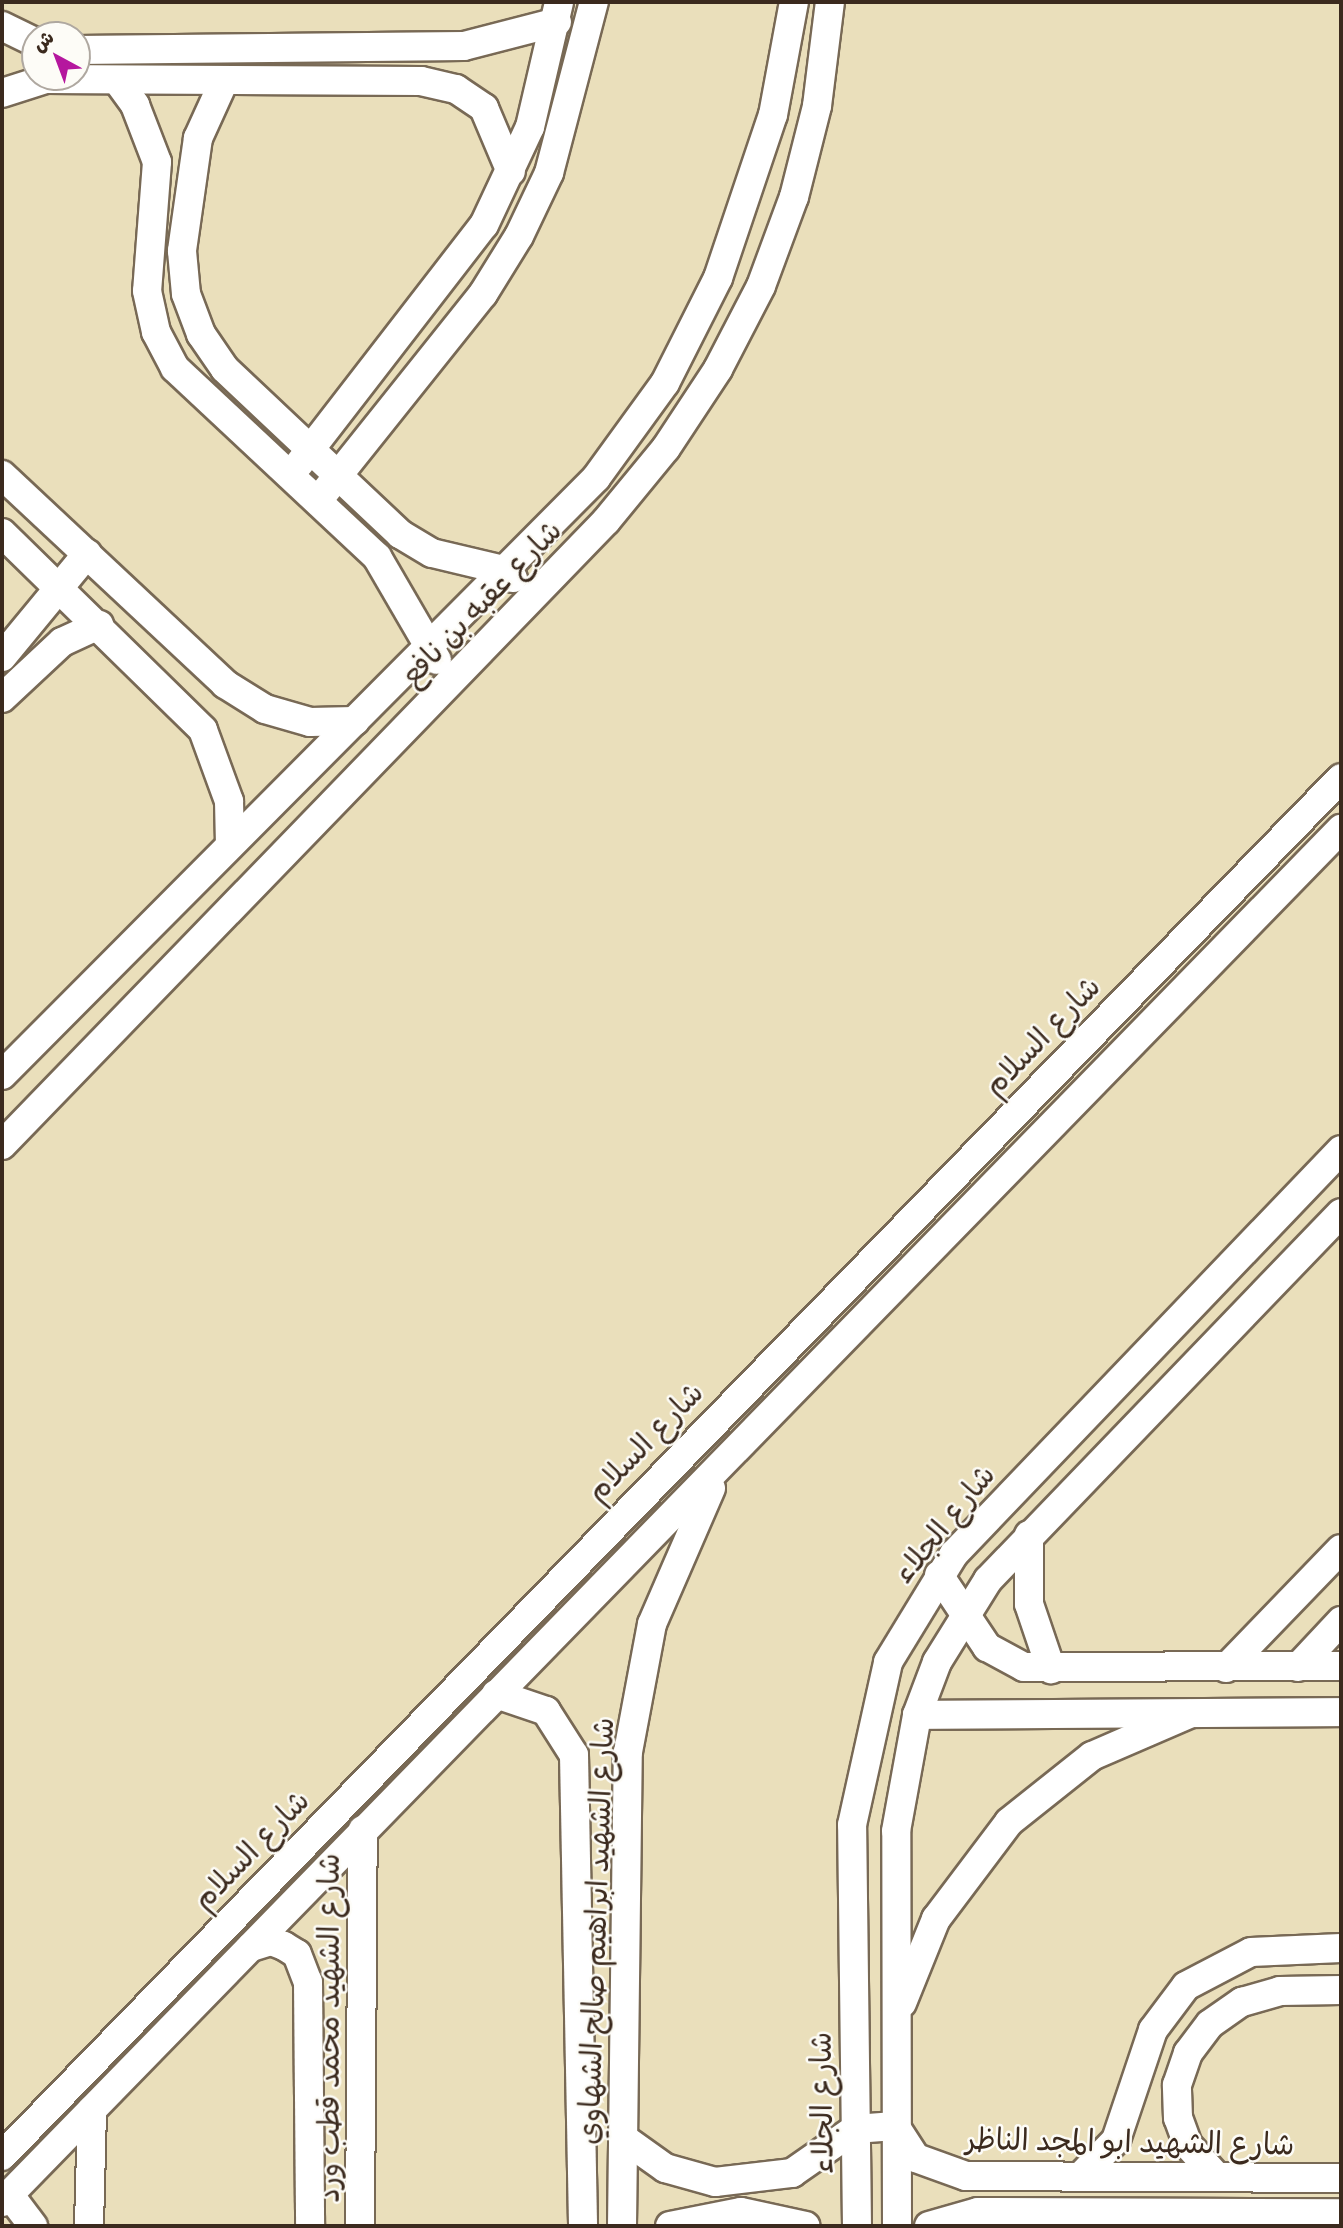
<!DOCTYPE html>
<html>
<head>
<meta charset="utf-8">
<style>
  body { margin:0 }
  #map { position:relative; width:1343px; height:2228px; overflow:hidden; background:#eadfbb; font-family:Caveat,"Playpen Sans Arabic",sans-serif }
  div>[style] { position:absolute }
  .roads { filter:drop-shadow(2px 0 #786955) drop-shadow(-2px 0 #786955) drop-shadow(0 2px #786955) drop-shadow(0 -2px #786955) }
  .minor>* { height:28px; margin:-14px; padding:0 14px; transform-origin:14px; border-radius:14px; background:#fff }
  span { translate:-50% -50%; white-space:nowrap; text-align:center; line-height:1.15; -webkit-text-stroke:5px #fdfcf7; paint-order:stroke }
  .street-label { font-size:30px; color:#3b2a1e }
  .frame { position:absolute; inset:0; border:4px solid #3b2a1e; pointer-events:none }
  .north { position:absolute; left:21px; top:21px; width:70px; height:70px; box-sizing:border-box; background:#fdfcf7; border:2px solid #afa8a0; border-radius:50%; rotate:319deg; font-size:19px; font-weight:700; line-height:28px; text-align:center; color:#3b2a1e }
  .north::after { content:''; display:block; margin:auto; width:24px; height:32px; background:#b5179e; clip-path:polygon(50% 0,100% 100%,50% 72%,0 100%) }
</style>
</head>
<body>
<div id="map">
  <div class="roads">
    <div class="minor">
      <i style="left:2px;top:26px;width:37px;rotate:26deg"></i>
      <i style="left:77px;top:50px;width:387px;rotate:-0.6deg"></i>
      <i style="left:464px;top:46px;width:96px;rotate:-14.5deg"></i>
      <i style="left:117px;top:80px;width:31px;rotate:54deg"></i>
      <i style="left:135px;top:105px;width:61px;rotate:68.9deg"></i>
      <i style="left:157px;top:162px;width:129px;rotate:94.4deg"></i>
      <i style="left:147px;top:291px;width:42px;rotate:77.6deg"></i>
      <i style="left:156px;top:332px;width:41px;rotate:62.2deg"></i>
      <i style="left:175px;top:368px;width:277px;rotate:43.1deg"></i>
      <i style="left:377px;top:557px;width:119px;rotate:59.8deg"></i>
      <i style="left:224px;top:81px;width:63px;rotate:114.5deg"></i>
      <i style="left:198px;top:138px;width:114px;rotate:98.1deg"></i>
      <i style="left:182px;top:251px;width:43px;rotate:84.7deg"></i>
      <i style="left:186px;top:294px;width:43px;rotate:69.4deg"></i>
      <i style="left:201px;top:334px;width:42px;rotate:55.6deg"></i>
      <i style="left:225px;top:369px;width:241px;rotate:43.3deg"></i>
      <i style="left:400px;top:534px;width:37px;rotate:31deg"></i>
      <i style="left:432px;top:553px;width:74px;rotate:13.3deg"></i>
      <i style="left:504px;top:570px;width:12px;rotate:42deg"></i>
      <i style="left:2px;top:93px;width:46px;rotate:-17.7deg"></i>
      <i style="left:46px;top:79px;width:375px;rotate:0.3deg"></i>
      <i style="left:421px;top:81px;width:36px;rotate:13deg"></i>
      <i style="left:456px;top:89px;width:34px;rotate:34deg"></i>
      <i style="left:484px;top:108px;width:69px;rotate:67.1deg"></i>
      <i style="left:299px;top:464px;width:302px;rotate:-52.3deg"></i>
      <i style="left:484px;top:225px;width:108px;rotate:-64.9deg"></i>
      <i style="left:530px;top:127px;width:128px;rotate:-76.9deg"></i>
      <i style="left:2px;top:475px;width:306px;rotate:43.1deg"></i>
      <i style="left:225px;top:684px;width:47px;rotate:32deg"></i>
      <i style="left:265px;top:709px;width:47px;rotate:16.1deg"></i>
      <i style="left:310px;top:722px;width:45px;rotate:-1.3deg"></i>
      <i style="left:324px;top:493px;width:255px;rotate:-51.4deg"></i>
      <i style="left:483px;top:294px;width:68px;rotate:-58.2deg"></i>
      <i style="left:519px;top:236px;width:70px;rotate:-64.5deg"></i>
      <i style="left:549px;top:173px;width:177px;rotate:-75.3deg"></i>
      <i style="left:2px;top:533px;width:281px;rotate:44.4deg"></i>
      <i style="left:203px;top:730px;width:76px;rotate:69.9deg"></i>
      <i style="left:229px;top:801px;width:44px;rotate:88.7deg"></i>
      <i style="left:2px;top:657px;width:134px;rotate:-50.5deg"></i>
      <i style="left:2px;top:698px;width:82px;rotate:-43deg"></i>
      <i style="left:62px;top:642px;width:41px;rotate:-24.7deg"></i>
      <i style="left:2px;top:1075px;width:842px;rotate:-45.14deg"></i>
      <i style="left:596px;top:478px;width:117px;rotate:-54deg"></i>
      <i style="left:665px;top:383px;width:118px;rotate:-63.2deg"></i>
      <i style="left:718px;top:278px;width:172px;rotate:-71.4deg"></i>
      <i style="left:773px;top:115px;width:115px;rotate:-79.5deg"></i>
      <i style="left:2px;top:1145px;width:868px;rotate:-45.93deg"></i>
      <i style="left:606px;top:521px;width:94px;rotate:-50.6deg"></i>
      <i style="left:666px;top:448px;width:95px;rotate:-56.6deg"></i>
      <i style="left:718px;top:369px;width:93px;rotate:-62.6deg"></i>
      <i style="left:761px;top:286px;width:95px;rotate:-69.7deg"></i>
      <i style="left:794px;top:197px;width:94px;rotate:-75.8deg"></i>
      <i style="left:817px;top:106px;width:105px;rotate:-82.9deg"></i>
      <i style="left:1029px;top:1535px;width:69px;rotate:90deg"></i>
      <i style="left:1029px;top:1604px;width:69px;rotate:71.3deg"></i>
      <i style="left:939px;top:1575px;width:87px;rotate:56.3deg"></i>
      <i style="left:987px;top:1647px;width:42px;rotate:28.4deg"></i>
      <i style="left:1024px;top:1667px;width:317px;rotate:-0.2deg"></i>
      <i style="left:1298px;top:1667px;width:63px;rotate:-46.9deg"></i>
      <i style="left:1226px;top:1668px;width:165px;rotate:-46deg"></i>
      <i style="left:496px;top:1694px;width:53px;rotate:18.8deg"></i>
      <i style="left:546px;top:1711px;width:52px;rotate:57.5deg"></i>
      <i style="left:574px;top:1755px;width:471px;rotate:88.9deg"></i>
      <i style="left:917px;top:1715px;width:424px;rotate:-0.4deg"></i>
      <i style="left:251px;top:1947px;width:21px;rotate:-17deg"></i>
      <i style="left:271px;top:1941px;width:14px;rotate:21deg"></i>
      <i style="left:284px;top:1946px;width:15px;rotate:32deg"></i>
      <i style="left:297px;top:1954px;width:30px;rotate:69deg"></i>
      <i style="left:308px;top:1982px;width:244px;rotate:89.5deg"></i>
      <i style="left:902px;top:2003px;width:91px;rotate:-68deg"></i>
      <i style="left:936px;top:1919px;width:121px;rotate:-53deg"></i>
      <i style="left:1009px;top:1822px;width:106px;rotate:-38.5deg"></i>
      <i style="left:1092px;top:1756px;width:106px;rotate:-23.4deg"></i>
      <i style="left:623px;top:2138px;width:52px;rotate:35.5deg"></i>
      <i style="left:665px;top:2168px;width:52px;rotate:15.6deg"></i>
      <i style="left:715px;top:2182px;width:78px;rotate:-6.7deg"></i>
      <i style="left:792px;top:2173px;width:77px;rotate:-34.9deg"></i>
      <i style="left:855px;top:2129px;width:40px;rotate:-4.3deg"></i>
      <i style="left:895px;top:2126px;width:38px;rotate:57deg"></i>
      <i style="left:916px;top:2158px;width:53px;rotate:19.8deg"></i>
      <i style="left:966px;top:2176px;width:375px;rotate:0.3deg"></i>
      <i style="left:2px;top:2156px;width:1921px;rotate:-45.82deg"></i>
      <i style="left:1080px;top:2177px;width:52px;rotate:-45.8deg"></i>
      <i style="left:1116px;top:2140px;width:116px;rotate:-71.4deg"></i>
      <i style="left:1153px;top:2030px;width:55px;rotate:-53.1deg"></i>
      <i style="left:1186px;top:1986px;width:73px;rotate:-27.6deg"></i>
      <i style="left:1251px;top:1952px;width:90px;rotate:-2.5deg"></i>
      <i style="left:1217px;top:2177px;width:43px;rotate:-132.2deg"></i>
      <i style="left:1188px;top:2145px;width:29px;rotate:-110deg"></i>
      <i style="left:1178px;top:2118px;width:33px;rotate:-92deg"></i>
      <i style="left:1177px;top:2085px;width:34px;rotate:-71deg"></i>
      <i style="left:1188px;top:2053px;width:36px;rotate:-53deg"></i>
      <i style="left:1210px;top:2024px;width:39px;rotate:-35deg"></i>
      <i style="left:1242px;top:2002px;width:40px;rotate:-16deg"></i>
      <i style="left:1280px;top:1991px;width:61px;rotate:-0.9deg"></i>
      <i style="left:9px;top:2194px;width:40px;rotate:53deg"></i>
      <i style="left:2px;top:2202px;width:1918px;rotate:-45.72deg"></i>
      <i style="left:89px;top:2226px;width:116px;rotate:-88.5deg"></i>
      <i style="left:360px;top:2226px;width:396px;rotate:-89.6deg"></i>
      <i style="left:622px;top:2226px;width:474px;rotate:-89.3deg"></i>
      <i style="left:628px;top:1752px;width:130px;rotate:-79.4deg"></i>
      <i style="left:652px;top:1624px;width:148px;rotate:-66.5deg"></i>
      <i style="left:670px;top:2226px;width:72px;rotate:-11.2deg"></i>
      <i style="left:741px;top:2212px;width:66px;rotate:12.2deg"></i>
      <i style="left:857px;top:2226px;width:401px;rotate:-90.7deg"></i>
      <i style="left:852px;top:1825px;width:167px;rotate:-77.5deg"></i>
      <i style="left:888px;top:1662px;width:127px;rotate:-58.6deg"></i>
      <i style="left:954px;top:1554px;width:559px;rotate:-46.23deg"></i>
      <i style="left:897px;top:2226px;width:395px;rotate:-90.1deg"></i>
      <i style="left:896px;top:1831px;width:118px;rotate:-79.7deg"></i>
      <i style="left:917px;top:1715px;width:57px;rotate:-69.3deg"></i>
      <i style="left:937px;top:1662px;width:97px;rotate:-58.1deg"></i>
      <i style="left:988px;top:1580px;width:509px;rotate:-46.11deg"></i>
      <i style="left:929px;top:2226px;width:51px;rotate:-15.9deg"></i>
      <i style="left:978px;top:2212px;width:363px;rotate:0.2deg"></i>
    </div>
  </div>
  <div class="street-label">
    <span style="left:481px;top:603px;rotate:-46deg">شارع عقبه بن نافع</span>
    <span style="left:1042px;top:1036px;rotate:-46deg">شارع السلام</span>
    <span style="left:645px;top:1442px;rotate:-46deg">شارع السلام</span>
    <span style="left:944px;top:1524px;rotate:-51deg">شارع الجلاء</span>
    <span style="left:251px;top:1850px;rotate:-46deg">شارع السلام</span>
    <span style="left:596px;top:1931px;rotate:-88deg">شارع الشهيد ابراهيم صالح الشهاوي</span>
    <span style="left:329px;top:2028px;rotate:-90deg">شارع الشهيد محمد قطب ورد</span>
    <span style="left:822px;top:2103px;rotate:-91deg">شارع الجلاء</span>
    <span style="left:1130px;top:2142px;rotate:1deg">شارع الشهيد ابو المجد الناظر</span>
  </div>
  <div class="frame"></div>
  <div class="north">ش</div>
</div>
</body>
</html>
